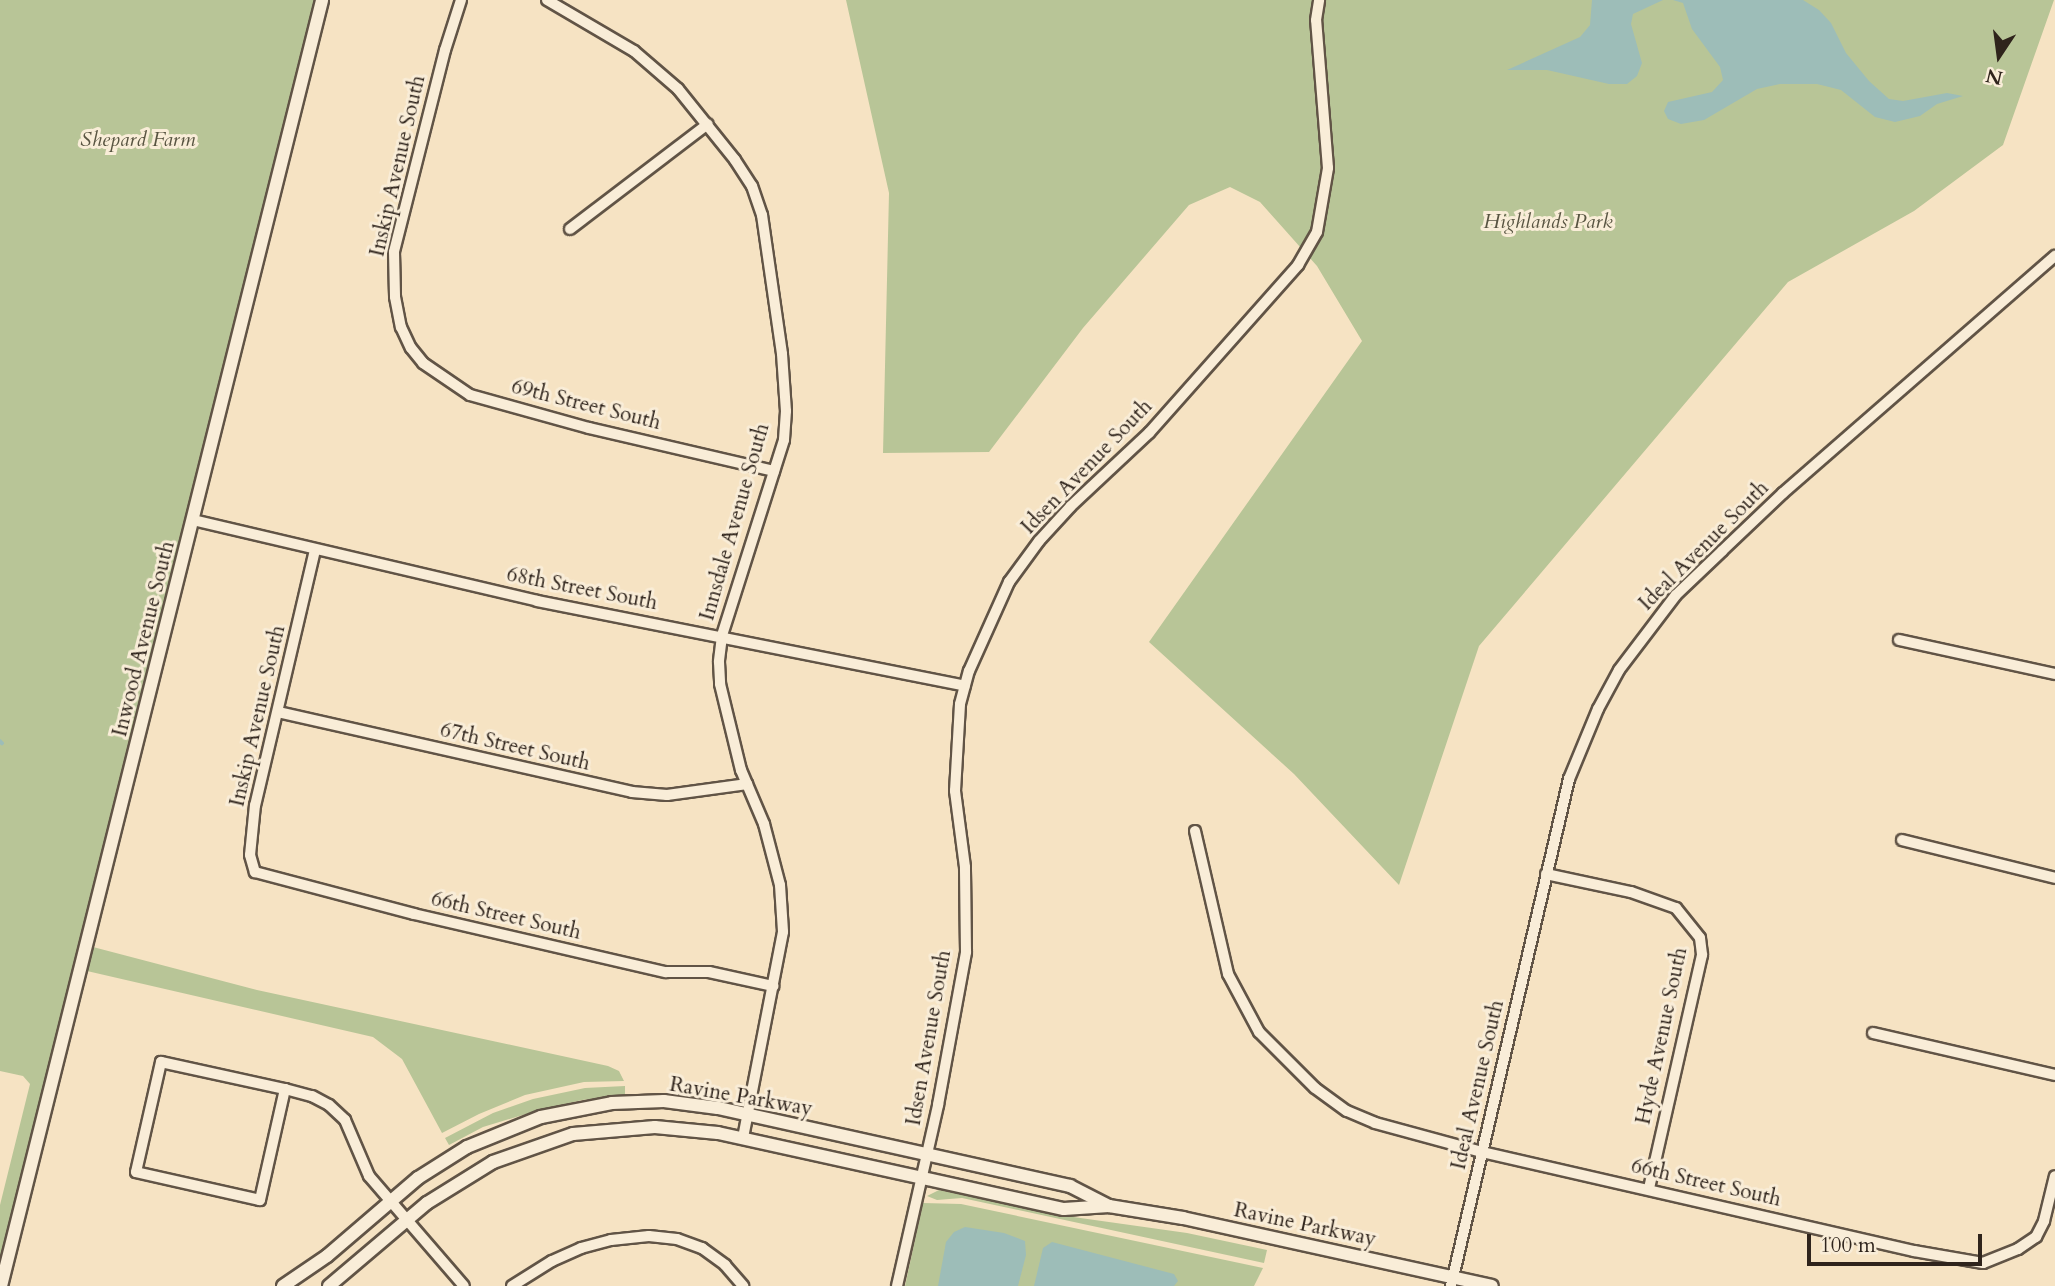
<!DOCTYPE html>
<html>
<head>
<meta charset="utf-8">
<style>
  body { margin:0 }
  #map { position:relative; width:2055px; height:1286px; overflow:hidden; background:#f6e3c3; font-family:Cardo,serif }
  div>[style] { position:absolute }
  .green>* { inset:0; background:#b8c597 }
  .water>* { inset:0; background:#9dbdb8 }
  .stream>* { height:3.5px; margin:-1.75px; padding:0 1.75px; transform-origin:1.75px; border-radius:1.75px; background:#9dbdb8 }
  .roads { filter:drop-shadow(2px 0 #615446) drop-shadow(-2px 0 #615446) drop-shadow(0 2px #615446) drop-shadow(0 -2px #615446) }
  .minor>* { height:10px; margin:-5px; padding:0 5px; transform-origin:5px; border-radius:5px; background:#f9edd8 }
  .tertiary>* { height:12px; margin:-6px; padding:0 6px; transform-origin:6px; border-radius:6px; background:#f9edd8 }
  span { translate:-50% -50%; white-space:nowrap; text-align:center; line-height:1.15; -webkit-text-stroke:6px #f9edd8; paint-order:stroke }
  .park-label { font-size:21px; color:#585441; font-style:italic }
  .street-label { font-size:21px; color:#2f241c }
  .north { position:absolute; left:1964px; top:21px; width:70px; height:70px; -webkit-text-stroke:5px #f9edd8; paint-order:stroke; rotate:193deg; font-size:19px; font-weight:700; line-height:28px; text-align:center; color:#2f241c }
  .north::after { content:''; display:block; margin:auto; width:24px; height:32px; background:#2f241c; clip-path:polygon(50% 0,100% 100%,50% 72%,0 100%) }
  .scale { position:absolute; left:1807px; top:1234px; width:175px; height:32px; box-sizing:border-box; border:4px solid #2f241c; border-top:0; padding-left:9px; font-size:21px; line-height:24px; white-space:nowrap; color:#2f241c; -webkit-text-stroke:5px #f9edd8; paint-order:stroke }
</style>
</head>
<body>
<div id="map">
  <div class="green">
    <i style="clip-path:polygon(0 0,316px 0,0 1258px,0 1205px,30px 1084px,23px 1076px,0 1071px)"></i>
    <i style="clip-path:polygon(846px 0,2054px 0,2003px 145px,1914px 211px,1788px 282px,1479px 646px,1399px 885px,1294px 774px,1149px 642px,1362px 341px,1317px 266px,1260px 202px,1230px 187px,1189px 205px,1083px 328px,989px 452px,883px 453px,889px 193px)"></i>
    <i style="clip-path:polygon(93px 947px,257px 990px,608px 1066px,619px 1071px,624px 1081px,584px 1082px,525px 1095px,479px 1114px,442px 1133px,402px 1059px,373px 1037px,87px 971px)"></i>
    <i style="clip-path:polygon(625px 1086px,625px 1095px,582px 1100px,536px 1111px,483px 1127px,449px 1145px,445px 1138px,493px 1113px,533px 1099px,585px 1088px)"></i>
    <i style="clip-path:polygon(939px 1190px,1052px 1214px,1187px 1233px,1267px 1250px,1264px 1263px,962px 1198px,937px 1200px,927px 1196px)"></i>
    <i style="clip-path:polygon(923px 1203px,961px 1204px,1263px 1268px,1254px 1286px,905px 1286px)"></i>
  </div>
  <div class="water">
    <i style="clip-path:polygon(1592px 0,1663px 0,1633px 14px,1631px 24px,1642px 63px,1637px 76px,1627px 84px,1609px 84px,1547px 70px,1507px 70px,1580px 37px,1590px 25px)"></i>
    <i style="clip-path:polygon(1673px 0,1803px 0,1819px 10px,1831px 23px,1846px 53px,1869px 81px,1889px 99px,1903px 101px,1947px 93px,1963px 96px,1937px 104px,1920px 116px,1895px 122px,1875px 117px,1841px 90px,1817px 84px,1780px 84px,1757px 89px,1704px 120px,1681px 124px,1668px 119px,1664px 111px,1668px 102px,1712px 92px,1723px 80px,1720px 67px,1692px 29px,1683px 3px)"></i>
    <i style="clip-path:polygon(965px 1227px,1004px 1233px,1025px 1241px,1026px 1255px,1018px 1286px,938px 1286px,946px 1242px,954px 1232px)"></i>
    <i style="clip-path:polygon(1052px 1242px,1174px 1274px,1178px 1281px,1174px 1286px,1034px 1286px,1043px 1248px)"></i>
  </div>
  <div class="stream">
    <i style="left:0;top:741px;width:3px;rotate:45deg"></i>
  </div>
  <div class="roads">
    <div class="minor">
      <i style="left:461px;top:0;width:52px;rotate:107.7deg"></i>
      <i style="left:445px;top:50px;width:208px;rotate:104.2deg"></i>
      <i style="left:394px;top:252px;width:45px;rotate:88.7deg"></i>
      <i style="left:395px;top:297px;width:31px;rotate:79deg"></i>
      <i style="left:401px;top:327px;width:23px;rotate:65deg"></i>
      <i style="left:411px;top:348px;width:19px;rotate:51deg"></i>
      <i style="left:423px;top:363px;width:57px;rotate:34.2deg"></i>
      <i style="left:470px;top:395px;width:123px;rotate:15.5deg"></i>
      <i style="left:589px;top:428px;width:190px;rotate:13.1deg"></i>
      <i style="left:547px;top:0;width:101px;rotate:30.4deg"></i>
      <i style="left:634px;top:51px;width:58px;rotate:40.8deg"></i>
      <i style="left:678px;top:89px;width:91px;rotate:51.2deg"></i>
      <i style="left:735px;top:160px;width:31px;rotate:57deg"></i>
      <i style="left:752px;top:186px;width:31px;rotate:71deg"></i>
      <i style="left:762px;top:215px;width:140px;rotate:81.8deg"></i>
      <i style="left:782px;top:354px;width:57px;rotate:86deg"></i>
      <i style="left:786px;top:411px;width:29px;rotate:94deg"></i>
      <i style="left:784px;top:440px;width:206px;rotate:107.6deg"></i>
      <i style="left:722px;top:636px;width:26px;rotate:97deg"></i>
      <i style="left:719px;top:662px;width:22px;rotate:87deg"></i>
      <i style="left:720px;top:684px;width:89px;rotate:76.3deg"></i>
      <i style="left:741px;top:770px;width:59px;rotate:66.9deg"></i>
      <i style="left:764px;top:824px;width:63px;rotate:75.3deg"></i>
      <i style="left:780px;top:885px;width:47px;rotate:86.3deg"></i>
      <i style="left:783px;top:932px;width:210px;rotate:101deg"></i>
      <i style="left:570px;top:229px;width:173px;rotate:-37.3deg"></i>
      <i style="left:193px;top:520px;width:353px;rotate:13.2deg"></i>
      <i style="left:537px;top:601px;width:436px;rotate:11.2deg"></i>
      <i style="left:315px;top:550px;width:262px;rotate:103.2deg"></i>
      <i style="left:255px;top:805px;width:50px;rotate:95.7deg"></i>
      <i style="left:250px;top:855px;width:18px;rotate:74deg"></i>
      <i style="left:255px;top:872px;width:164px;rotate:14.8deg"></i>
      <i style="left:414px;top:914px;width:259px;rotate:13deg"></i>
      <i style="left:666px;top:972px;width:43px"></i>
      <i style="left:709px;top:972px;width:66px;rotate:12.3deg"></i>
      <i style="left:1899px;top:640px;width:160px;rotate:12.3deg"></i>
      <i style="left:278px;top:712px;width:363px;rotate:12.7deg"></i>
      <i style="left:632px;top:792px;width:35px;rotate:5deg"></i>
      <i style="left:667px;top:795px;width:81px;rotate:-7.8deg"></i>
      <i style="left:1195px;top:831px;width:147px;rotate:77deg"></i>
      <i style="left:1228px;top:974px;width:66px;rotate:61.9deg"></i>
      <i style="left:1259px;top:1032px;width:79px;rotate:45deg"></i>
      <i style="left:1315px;top:1088px;width:39px;rotate:36deg"></i>
      <i style="left:1347px;top:1111px;width:30px;rotate:23deg"></i>
      <i style="left:1375px;top:1123px;width:111px;rotate:15.2deg"></i>
      <i style="left:1482px;top:1152px;width:443px;rotate:12.9deg"></i>
      <i style="left:1914px;top:1251px;width:70px;rotate:9.9deg"></i>
      <i style="left:1983px;top:1263px;width:38px;rotate:-22deg"></i>
      <i style="left:2018px;top:1249px;width:22px;rotate:-34deg"></i>
      <i style="left:2036px;top:1237px;width:18px;rotate:-63deg"></i>
      <i style="left:2044px;top:1221px;width:46px;rotate:-76.3deg"></i>
      <i style="left:1902px;top:840px;width:158px;rotate:13.9deg"></i>
      <i style="left:1546px;top:874px;width:87px;rotate:12deg"></i>
      <i style="left:1631px;top:892px;width:48px;rotate:19.6deg"></i>
      <i style="left:1676px;top:908px;width:38px;rotate:51deg"></i>
      <i style="left:1700px;top:938px;width:17px;rotate:83deg"></i>
      <i style="left:1702px;top:955px;width:240px;rotate:102.8deg"></i>
      <i style="left:1873px;top:1033px;width:187px;rotate:13deg"></i>
      <i style="left:285px;top:1089px;width:114px;rotate:102.7deg"></i>
      <i style="left:260px;top:1200px;width:127px;rotate:-167.3deg"></i>
      <i style="left:136px;top:1172px;width:113px;rotate:-77.2deg"></i>
      <i style="left:161px;top:1062px;width:127px;rotate:12.3deg"></i>
      <i style="left:285px;top:1089px;width:28px;rotate:15deg"></i>
      <i style="left:312px;top:1096px;width:19px;rotate:28deg"></i>
      <i style="left:329px;top:1105px;width:22px;rotate:43deg"></i>
      <i style="left:345px;top:1120px;width:61px;rotate:66.8deg"></i>
      <i style="left:369px;top:1176px;width:145px;rotate:49.2deg"></i>
      <i style="left:512px;top:1286px;width:47px;rotate:-32deg"></i>
      <i style="left:552px;top:1261px;width:32px;rotate:-24deg"></i>
      <i style="left:581px;top:1248px;width:31px;rotate:-15deg"></i>
      <i style="left:611px;top:1240px;width:38px;rotate:-6deg"></i>
      <i style="left:649px;top:1236px;width:28px;rotate:6deg"></i>
      <i style="left:677px;top:1239px;width:27px;rotate:20deg"></i>
      <i style="left:702px;top:1248px;width:29px;rotate:36deg"></i>
      <i style="left:725px;top:1265px;width:28px;rotate:49deg"></i>
      <i style="left:897px;top:1286px;width:186px;rotate:-77.2deg"></i>
      <i style="left:938px;top:1105px;width:156px;rotate:-79.6deg"></i>
      <i style="left:966px;top:952px;width:85px;rotate:-90.7deg"></i>
      <i style="left:965px;top:867px;width:77px;rotate:-97.5deg"></i>
      <i style="left:955px;top:791px;width:87px;rotate:-86.7deg"></i>
      <i style="left:960px;top:704px;width:34px;rotate:-75deg"></i>
      <i style="left:969px;top:671px;width:98px;rotate:-65.8deg"></i>
      <i style="left:1009px;top:582px;width:51px;rotate:-53.8deg"></i>
      <i style="left:1039px;top:541px;width:47px;rotate:-47.6deg"></i>
      <i style="left:1071px;top:506px;width:107px;rotate:-43.1deg"></i>
      <i style="left:1149px;top:433px;width:225px;rotate:-48.4deg"></i>
      <i style="left:1298px;top:265px;width:38px;rotate:-60deg"></i>
      <i style="left:1317px;top:232px;width:65px;rotate:-80.2deg"></i>
      <i style="left:1328px;top:168px;width:148px;rotate:-94.6deg"></i>
      <i style="left:1316px;top:20px;width:20px;rotate:-81deg"></i>
      <i style="left:1451px;top:1286px;width:521px;rotate:-76.9deg"></i>
      <i style="left:1569px;top:779px;width:76px;rotate:-67.5deg"></i>
      <i style="left:1598px;top:709px;width:44px;rotate:-61.7deg"></i>
      <i style="left:1619px;top:670px;width:94px;rotate:-52.8deg"></i>
      <i style="left:1676px;top:595px;width:64px;rotate:-43.7deg"></i>
      <i style="left:1722px;top:551px;width:84px;rotate:-43.6deg"></i>
      <i style="left:1783px;top:493px;width:361px;rotate:-41.1deg"></i>
    </div>
    <div class="tertiary">
      <i style="left:1px;top:1286px;width:1325px;rotate:-75.98deg"></i>
      <i style="left:283px;top:1286px;width:53px;rotate:-34.3deg"></i>
      <i style="left:327px;top:1256px;width:120px;rotate:-40.6deg"></i>
      <i style="left:418px;top:1178px;width:58px;rotate:-32.3deg"></i>
      <i style="left:467px;top:1147px;width:80px;rotate:-22.1deg"></i>
      <i style="left:541px;top:1117px;width:72px;rotate:-11.2deg"></i>
      <i style="left:612px;top:1103px;width:52px;rotate:-2.2deg"></i>
      <i style="left:664px;top:1101px;width:54px;rotate:7.4deg"></i>
      <i style="left:718px;top:1108px;width:361px;rotate:12.5deg"></i>
      <i style="left:1070px;top:1186px;width:44px;rotate:27.1deg"></i>
      <i style="left:329px;top:1286px;width:128px;rotate:-40.3deg"></i>
      <i style="left:427px;top:1203px;width:78px;rotate:-31.8deg"></i>
      <i style="left:493px;top:1162px;width:85px;rotate:-19.3deg"></i>
      <i style="left:573px;top:1134px;width:82px;rotate:-4.9deg"></i>
      <i style="left:655px;top:1127px;width:63px;rotate:5.4deg"></i>
      <i style="left:718px;top:1133px;width:354px;rotate:12.4deg"></i>
      <i style="left:1064px;top:1209px;width:45px;rotate:-3.8deg"></i>
      <i style="left:1109px;top:1206px;width:75px;rotate:9.2deg"></i>
      <i style="left:1183px;top:1218px;width:316px;rotate:12.4deg"></i>
    </div>
  </div>
  <div class="park-label">
    <span style="left:138px;top:140px">Shepard Farm</span>
    <span style="left:1548px;top:222px">Highlands Park</span>
  </div>
  <div class="street-label">
    <span style="left:398px;top:166px;rotate:-77deg">Inskip Avenue South</span>
    <span style="left:586px;top:405px;rotate:14deg">69th Street South</span>
    <span style="left:1087px;top:467px;rotate:-46deg">Idsen Avenue South</span>
    <span style="left:735px;top:522px;rotate:-74deg">Innsdale Avenue South</span>
    <span style="left:1704px;top:546px;rotate:-45deg">Ideal Avenue South</span>
    <span style="left:582px;top:589px;rotate:11deg">68th Street South</span>
    <span style="left:144px;top:639px;rotate:-76deg">Inwood Avenue South</span>
    <span style="left:258px;top:716px;rotate:-77deg">Inskip Avenue South</span>
    <span style="left:515px;top:747px;rotate:13deg">67th Street South</span>
    <span style="left:506px;top:916px;rotate:13deg">66th Street South</span>
    <span style="left:1662px;top:1036px;rotate:-78deg">Hyde Avenue South</span>
    <span style="left:929px;top:1038px;rotate:-80deg">Idsen Avenue South</span>
    <span style="left:1478px;top:1085px;rotate:-77deg">Ideal Avenue South</span>
    <span style="left:741px;top:1097px;rotate:10deg">Ravine Parkway</span>
    <span style="left:1706px;top:1183px;rotate:13deg">66th Street South</span>
    <span style="left:1305px;top:1225px;rotate:12deg">Ravine Parkway</span>
  </div>
  <div class="north">N</div>
  <div class="scale">100 m</div>
</div>
</body>
</html>
